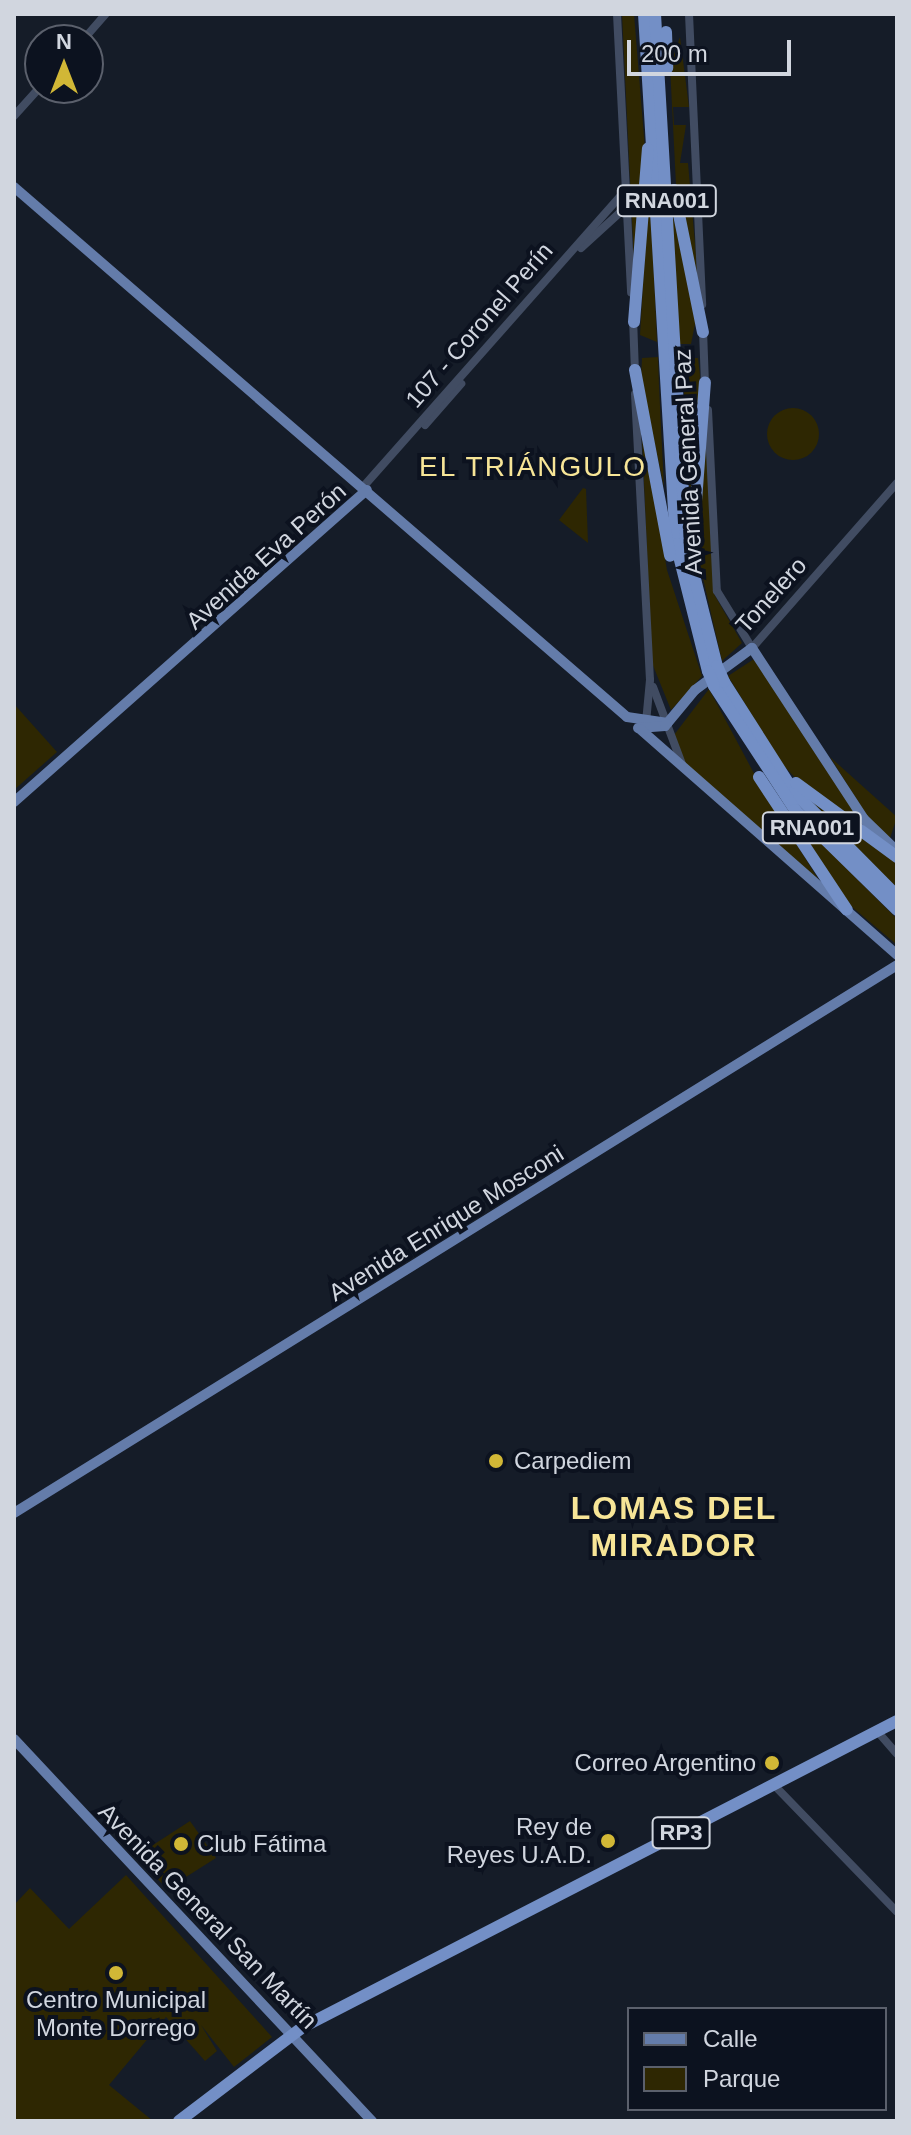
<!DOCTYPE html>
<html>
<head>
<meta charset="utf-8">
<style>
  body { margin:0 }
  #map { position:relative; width:911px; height:2135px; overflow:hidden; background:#151c28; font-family:Helvetica,sans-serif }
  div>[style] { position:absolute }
  .green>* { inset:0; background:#2e2702 }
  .round { border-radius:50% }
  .minor>* { height:8px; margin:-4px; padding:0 4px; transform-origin:4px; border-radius:4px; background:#414c62 }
  .major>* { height:10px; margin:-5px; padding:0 5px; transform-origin:5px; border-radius:5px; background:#647caa }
  .highway>* { height:12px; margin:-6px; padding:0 6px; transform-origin:6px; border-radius:6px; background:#738fc6 }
  .highway-bridge>* { height:12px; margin:-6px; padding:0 6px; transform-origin:6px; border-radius:6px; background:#738fc6 }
  .dots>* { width:22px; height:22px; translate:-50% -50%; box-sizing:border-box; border:4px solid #0c121f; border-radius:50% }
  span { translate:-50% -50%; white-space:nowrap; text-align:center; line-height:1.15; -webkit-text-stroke:8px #0c121f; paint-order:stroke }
  .shield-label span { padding:2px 6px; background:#0c121f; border:2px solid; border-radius:6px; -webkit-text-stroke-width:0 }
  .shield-label { font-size:22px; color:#d1d6df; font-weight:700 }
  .street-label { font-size:24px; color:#d1d6df }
  .poi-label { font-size:24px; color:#d1d6df }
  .left { translate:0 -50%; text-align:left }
  .right { translate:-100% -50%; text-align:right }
  .quarter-label { font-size:28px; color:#f7e597; letter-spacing:2px }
  .district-label { font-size:32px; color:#f7e597; font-weight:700; letter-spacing:2px }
  .frame { position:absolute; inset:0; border:16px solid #d1d6df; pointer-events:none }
  .legend { position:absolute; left:627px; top:2007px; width:260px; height:104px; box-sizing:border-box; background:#0c121f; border:2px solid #5b606c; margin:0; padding:10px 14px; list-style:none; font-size:24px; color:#d1d6df }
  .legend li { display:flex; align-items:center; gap:16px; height:40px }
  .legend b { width:40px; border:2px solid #5b606c }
  .north { position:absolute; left:24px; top:24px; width:80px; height:80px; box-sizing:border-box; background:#0c121f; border:2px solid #5b606c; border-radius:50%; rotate:0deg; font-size:22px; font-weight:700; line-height:32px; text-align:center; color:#d1d6df }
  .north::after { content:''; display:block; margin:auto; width:28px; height:36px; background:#d1b736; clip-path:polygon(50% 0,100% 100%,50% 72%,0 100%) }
  .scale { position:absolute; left:627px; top:40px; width:164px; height:36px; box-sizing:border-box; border:4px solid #d1d6df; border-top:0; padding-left:10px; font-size:24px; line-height:28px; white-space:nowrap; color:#d1d6df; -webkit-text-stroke:6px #0c121f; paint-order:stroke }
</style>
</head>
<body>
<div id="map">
  <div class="green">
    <i style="clip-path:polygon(622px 14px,634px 14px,645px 149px,634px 262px)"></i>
    <i style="clip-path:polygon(680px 37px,689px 107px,673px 107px,674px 125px,686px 125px,680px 163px,688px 163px,699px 290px,676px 185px,670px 66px)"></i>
    <i style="clip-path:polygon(649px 186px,654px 276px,657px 342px,640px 335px)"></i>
    <i style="clip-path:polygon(671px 207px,696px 319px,691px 344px,680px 344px)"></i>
    <i style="clip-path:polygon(658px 357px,659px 386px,664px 487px,641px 379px,642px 358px)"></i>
    <i style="clip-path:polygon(682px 358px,698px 358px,700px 375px,691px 514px)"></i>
    <i class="round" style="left:767px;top:408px;width:52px;height:52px"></i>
    <i style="clip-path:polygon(641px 414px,667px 570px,702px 676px,671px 710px,652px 663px)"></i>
    <i style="clip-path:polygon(705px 423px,714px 594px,742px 643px,722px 661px,696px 548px)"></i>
    <i style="clip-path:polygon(583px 488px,586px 489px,588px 543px,559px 520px)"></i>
    <i style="clip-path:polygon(754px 659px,879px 835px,807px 790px,782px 764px,728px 676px)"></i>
    <i style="clip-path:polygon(709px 689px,765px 794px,820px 882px,687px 768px,674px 735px)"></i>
    <i style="clip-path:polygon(14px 704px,57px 752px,14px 790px)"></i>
    <i style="clip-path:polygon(830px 757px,897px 817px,890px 838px,871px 822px)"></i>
    <i style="clip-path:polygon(807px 797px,897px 860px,897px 888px)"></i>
    <i style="clip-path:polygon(778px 800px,897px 919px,897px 945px,838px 895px)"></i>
    <i style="clip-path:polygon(190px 1821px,216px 1858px,167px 1889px,136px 1856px)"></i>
    <i style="clip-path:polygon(126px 1875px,272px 2037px,234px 2067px,201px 2025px,217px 2051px,205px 2061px,166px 2017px,109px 2085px,153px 2121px,14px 2121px,14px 1905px,30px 1888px,69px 1929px)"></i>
  </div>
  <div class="minor">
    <i style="left:617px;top:14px;width:279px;rotate:87.1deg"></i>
    <i style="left:689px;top:14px;width:291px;rotate:87.4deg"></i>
    <i style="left:83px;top:40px;width:35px;rotate:-49deg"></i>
    <i style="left:14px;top:116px;width:39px;rotate:-48deg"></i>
    <i style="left:581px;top:248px;width:62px;rotate:-42.4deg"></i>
    <i style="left:633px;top:318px;width:55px;rotate:87.9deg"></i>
    <i style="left:703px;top:330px;width:55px;rotate:87.9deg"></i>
    <i style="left:635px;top:394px;width:286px;rotate:87deg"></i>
    <i style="left:650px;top:680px;width:42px;rotate:95.4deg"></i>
    <i style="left:708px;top:410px;width:181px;rotate:87.2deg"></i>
    <i style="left:717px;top:591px;width:67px;rotate:58.4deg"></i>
    <i style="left:752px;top:648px;width:220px;rotate:-48.7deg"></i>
    <i style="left:425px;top:425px;width:55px;rotate:-48.7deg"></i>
    <i style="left:363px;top:487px;width:397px;rotate:-48.5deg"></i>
    <i style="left:653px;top:687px;width:82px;rotate:69.4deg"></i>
    <i style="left:877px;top:1731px;width:30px;rotate:49deg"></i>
    <i style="left:773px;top:1784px;width:178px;rotate:45.9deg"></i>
  </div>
  <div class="major">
    <i style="left:14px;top:187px;width:810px;rotate:40.85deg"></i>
    <i style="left:627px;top:717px;width:41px;rotate:8.3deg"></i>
    <i style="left:638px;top:728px;width:27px;rotate:-4deg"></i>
    <i style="left:665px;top:726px;width:47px;rotate:-50.2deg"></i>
    <i style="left:695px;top:690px;width:71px;rotate:-36.4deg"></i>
    <i style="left:752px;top:648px;width:204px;rotate:56.8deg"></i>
    <i style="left:864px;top:819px;width:46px;rotate:44.1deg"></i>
    <i style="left:640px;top:729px;width:342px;rotate:41.3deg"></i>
    <i style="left:14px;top:802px;width:471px;rotate:-41.5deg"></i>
    <i style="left:14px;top:1513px;width:1039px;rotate:-31.82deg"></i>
    <i style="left:14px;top:1739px;width:524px;rotate:46.86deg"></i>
  </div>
  <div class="highway">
    <i style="left:644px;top:14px;width:531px;rotate:86.54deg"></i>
    <i style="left:676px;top:544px;width:131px;rotate:75.9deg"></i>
    <i style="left:655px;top:14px;width:530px;rotate:86.65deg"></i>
    <i style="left:686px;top:543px;width:127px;rotate:75.9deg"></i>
    <i style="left:666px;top:32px;width:36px;rotate:88deg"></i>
    <i style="left:674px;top:190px;width:145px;rotate:78.5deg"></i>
    <i style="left:634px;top:322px;width:174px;rotate:-85.4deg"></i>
    <i style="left:635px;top:370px;width:189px;rotate:79.3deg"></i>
    <i style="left:693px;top:541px;width:159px;rotate:-85.7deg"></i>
    <i style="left:724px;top:682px;width:130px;rotate:57.5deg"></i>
    <i style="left:794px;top:792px;width:146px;rotate:45.3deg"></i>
    <i style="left:714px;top:686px;width:148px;rotate:56.8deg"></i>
    <i style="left:795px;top:810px;width:143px;rotate:44.4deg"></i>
    <i style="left:759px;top:777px;width:159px;rotate:56.5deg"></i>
    <i style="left:796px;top:783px;width:125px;rotate:36.2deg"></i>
    <i style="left:179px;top:2121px;width:156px;rotate:-37.2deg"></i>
    <i style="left:303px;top:2027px;width:668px;rotate:-27.26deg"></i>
  </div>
  <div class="highway-bridge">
    <i style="left:717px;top:666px;width:17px;rotate:66deg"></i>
    <i style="left:708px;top:671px;width:16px;rotate:68deg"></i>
  </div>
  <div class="dots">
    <i style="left:496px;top:1461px;background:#d1b736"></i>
    <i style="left:772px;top:1763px;background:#d1b736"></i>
    <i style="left:608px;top:1841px;background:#d1b736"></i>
    <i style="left:181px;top:1844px;background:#d1b736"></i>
    <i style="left:116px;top:1973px;background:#d1b736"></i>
  </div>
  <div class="shield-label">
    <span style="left:667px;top:201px">RNA001</span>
    <span style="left:812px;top:828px">RNA001</span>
    <span style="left:681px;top:1833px">RP3</span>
  </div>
  <div class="street-label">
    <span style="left:479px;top:325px;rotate:-49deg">107 - Coronel Perín</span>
    <span style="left:688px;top:462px;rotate:-93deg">Avenida General Paz</span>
    <span style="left:266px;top:556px;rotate:-42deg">Avenida Eva Perón</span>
    <span style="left:771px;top:595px;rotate:-48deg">Tonelero</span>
    <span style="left:446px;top:1223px;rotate:-32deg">Avenida Enrique Mosconi</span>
    <span style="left:208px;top:1916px;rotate:46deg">Avenida General San Martín</span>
  </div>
  <div class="poi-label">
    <span class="left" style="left:514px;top:1461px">Carpediem</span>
    <span class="right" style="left:756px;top:1763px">Correo Argentino</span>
    <span class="right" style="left:592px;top:1841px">Rey de<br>Reyes U.A.D.</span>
    <span class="left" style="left:197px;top:1844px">Club Fátima</span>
    <span style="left:116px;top:2014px">Centro Municipal<br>Monte Dorrego</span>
  </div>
  <div class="quarter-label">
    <span style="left:533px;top:467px">EL TRIÁNGULO</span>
  </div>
  <div class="district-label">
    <span style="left:674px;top:1527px">LOMAS DEL<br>MIRADOR</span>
  </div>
  <div class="frame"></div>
  <ul class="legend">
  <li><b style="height:10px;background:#647caa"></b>Calle</li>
  <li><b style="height:22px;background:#2e2702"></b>Parque</li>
  </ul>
  <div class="north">N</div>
  <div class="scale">200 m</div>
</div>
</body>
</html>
